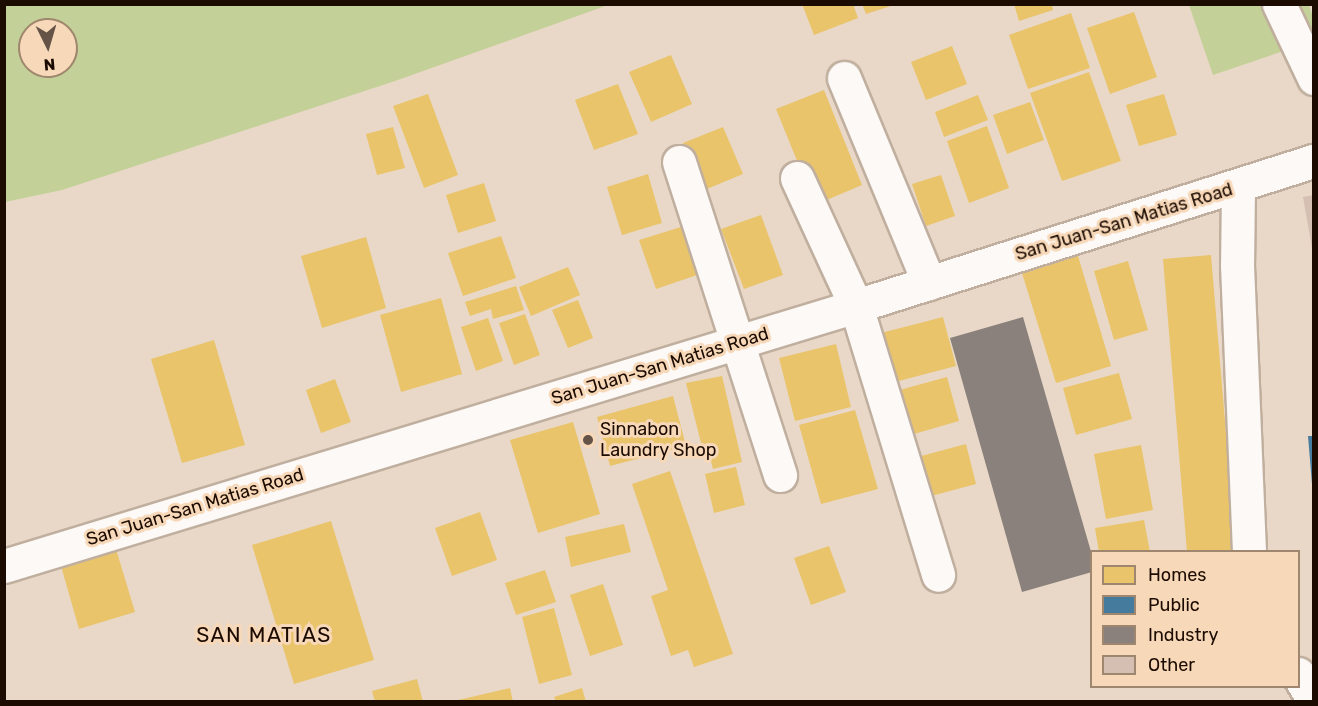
<!DOCTYPE html>
<html>
<head>
<meta charset="utf-8">
<style>
  body { margin:0 }
  #map { position:relative; width:1318px; height:706px; overflow:hidden; background:#e9d8c7; font-family:Rubik,sans-serif }
  div>[style] { position:absolute }
  .green>* { inset:0; background:#c3d097 }
  .homes>* { inset:0; background:#e9c46a }
  .public>* { inset:0; background:#457b9d }
  .industry>* { inset:0; background:#8a817c }
  .building>* { inset:0; background:#d4bfb2 }
  .roads { filter:drop-shadow(2px 0 #c0af9e) drop-shadow(-2px 0 #c0af9e) drop-shadow(0 2px #c0af9e) drop-shadow(0 -2px #c0af9e) }
  .minor>* { height:33px; margin:-16.5px; padding:0 16.5px; transform-origin:16.5px; border-radius:16.5px; background:#fcf9f7 }
  .dots>* { width:16px; height:16px; translate:-50% -50%; box-sizing:border-box; border:3px solid #f7d8b9; border-radius:50% }
  span { translate:-50% -50%; white-space:nowrap; text-align:center; line-height:1.15; -webkit-text-stroke:6px #f7d8b9; paint-order:stroke }
  .street-label { font-size:18px; color:#1c0b00 }
  .poi-label { font-size:18px; color:#1c0b00 }
  .left { translate:0 -50%; text-align:left }
  .quarter-label { font-size:21px; color:#1c0b00; letter-spacing:1.5px }
  .frame { position:absolute; inset:0; border:6px solid #1c0b00; pointer-events:none }
  .legend { position:absolute; left:1090px; top:550px; width:210px; height:138px; box-sizing:border-box; background:#f7d8b9; border:2px solid #9f866f; margin:0; padding:8px 10px; list-style:none; font-size:18px; color:#1c0b00 }
  .legend li { display:flex; align-items:center; gap:12px; height:30px }
  .legend b { width:30px; border:2px solid #9f866f }
  .north { position:absolute; left:18px; top:18px; width:60px; height:60px; box-sizing:border-box; background:#f7d8b9; border:2px solid #9f866f; border-radius:50%; rotate:175deg; font-size:16px; font-weight:700; line-height:24px; text-align:center; color:#1c0b00 }
  .north::after { content:''; display:block; margin:auto; width:21px; height:27px; background:#645346; clip-path:polygon(50% 0,100% 100%,50% 72%,0 100%) }
</style>
</head>
<body>
<div id="map">
  <div class="green">
    <i style="clip-path:polygon(evenodd,5px 4px,608px 4px,608px 5px,395px 81px,62px 190px,5px 202px,5px 4px,30px 30px,66px 30px,66px 66px,30px 66px,30px 30px)"></i>
    <i style="clip-path:polygon(1189px 5px,1309px 5px,1313px 17px,1313px 41px,1213px 75px)"></i>
  </div>
  <div class="homes">
    <i style="clip-path:polygon(802px 4px,853px 4px,858px 18px,814px 35px)"></i>
    <i style="clip-path:polygon(862px 4px,893px 4px,894px 5px,866px 14px)"></i>
    <i style="clip-path:polygon(1014px 4px,1052px 4px,1053px 10px,1019px 21px)"></i>
    <i style="clip-path:polygon(1134px 12px,1157px 77px,1110px 94px,1087px 28px)"></i>
    <i style="clip-path:polygon(1071px 13px,1090px 68px,1028px 89px,1009px 35px)"></i>
    <i style="clip-path:polygon(952px 46px,967px 84px,926px 100px,911px 62px)"></i>
    <i style="clip-path:polygon(671px 55px,692px 104px,651px 122px,629px 72px)"></i>
    <i style="clip-path:polygon(1089px 72px,1121px 161px,1062px 181px,1030px 93px)"></i>
    <i style="clip-path:polygon(618px 84px,638px 134px,594px 150px,575px 100px)"></i>
    <i style="clip-path:polygon(824px 90px,862px 185px,815px 205px,776px 109px)"></i>
    <i style="clip-path:polygon(428px 94px,458px 175px,424px 188px,393px 106px)"></i>
    <i style="clip-path:polygon(1164px 94px,1177px 135px,1139px 146px,1126px 105px)"></i>
    <i style="clip-path:polygon(978px 95px,988px 120px,944px 137px,935px 112px)"></i>
    <i style="clip-path:polygon(1030px 102px,1044px 140px,1007px 154px,993px 115px)"></i>
    <i style="clip-path:polygon(987px 126px,1009px 188px,969px 203px,947px 141px)"></i>
    <i style="clip-path:polygon(393px 127px,405px 168px,377px 175px,366px 134px)"></i>
    <i style="clip-path:polygon(723px 127px,743px 174px,702px 191px,683px 143px)"></i>
    <i style="clip-path:polygon(648px 174px,662px 223px,622px 235px,607px 187px)"></i>
    <i style="clip-path:polygon(941px 175px,955px 216px,926px 226px,912px 184px)"></i>
    <i style="clip-path:polygon(484px 183px,496px 221px,458px 233px,446px 195px)"></i>
    <i style="clip-path:polygon(761px 215px,783px 275px,744px 289px,721px 229px)"></i>
    <i style="clip-path:polygon(681px 227px,697px 275px,656px 289px,639px 240px)"></i>
    <i style="clip-path:polygon(501px 236px,516px 278px,463px 296px,448px 253px)"></i>
    <i style="clip-path:polygon(366px 237px,386px 308px,322px 328px,301px 256px)"></i>
    <i style="clip-path:polygon(1211px 255px,1236px 552px,1187px 552px,1163px 259px)"></i>
    <i style="clip-path:polygon(1078px 256px,1111px 366px,1056px 383px,1022px 273px)"></i>
    <i style="clip-path:polygon(1128px 261px,1148px 330px,1114px 340px,1094px 271px)"></i>
    <i style="clip-path:polygon(568px 267px,580px 295px,531px 316px,519px 287px)"></i>
    <i style="clip-path:polygon(516px 286px,524px 310px,493px 319px,491px 309px,470px 316px,465px 302px)"></i>
    <i style="clip-path:polygon(441px 298px,462px 374px,401px 392px,380px 315px)"></i>
    <i style="clip-path:polygon(578px 300px,593px 338px,568px 348px,552px 310px)"></i>
    <i style="clip-path:polygon(525px 314px,540px 355px,514px 365px,499px 323px)"></i>
    <i style="clip-path:polygon(943px 317px,956px 366px,895px 382px,881px 333px)"></i>
    <i style="clip-path:polygon(488px 318px,503px 361px,476px 371px,461px 327px)"></i>
    <i style="clip-path:polygon(214px 340px,245px 445px,182px 463px,151px 359px)"></i>
    <i style="clip-path:polygon(836px 344px,851px 407px,795px 421px,779px 358px)"></i>
    <i style="clip-path:polygon(1119px 373px,1132px 419px,1076px 435px,1063px 388px)"></i>
    <i style="clip-path:polygon(722px 376px,742px 462px,713px 469px,708px 450px,703px 451px,686px 383px)"></i>
    <i style="clip-path:polygon(947px 377px,959px 421px,907px 436px,896px 391px)"></i>
    <i style="clip-path:polygon(335px 379px,351px 422px,321px 433px,306px 390px)"></i>
    <i style="clip-path:polygon(673px 396px,686px 446px,610px 466px,597px 417px)"></i>
    <i style="clip-path:polygon(855px 410px,878px 489px,821px 504px,799px 425px)"></i>
    <i style="clip-path:polygon(573px 422px,600px 514px,538px 533px,510px 440px)"></i>
    <i style="clip-path:polygon(966px 444px,976px 484px,920px 499px,910px 459px)"></i>
    <i style="clip-path:polygon(1141px 445px,1153px 510px,1106px 519px,1094px 454px)"></i>
    <i style="clip-path:polygon(736px 467px,745px 505px,714px 513px,705px 474px)"></i>
    <i style="clip-path:polygon(670px 471px,733px 654px,694px 667px,688px 650px,671px 656px,651px 596px,668px 590px,632px 484px)"></i>
    <i style="clip-path:polygon(480px 512px,497px 560px,452px 576px,435px 528px)"></i>
    <i style="clip-path:polygon(1144px 520px,1150px 552px,1099px 552px,1095px 528px)"></i>
    <i style="clip-path:polygon(331px 521px,374px 660px,294px 684px,252px 545px)"></i>
    <i style="clip-path:polygon(624px 524px,631px 552px,571px 567px,565px 537px)"></i>
    <i style="clip-path:polygon(829px 546px,846px 592px,811px 605px,794px 558px)"></i>
    <i style="clip-path:polygon(116px 549px,135px 612px,79px 629px,61px 566px)"></i>
    <i style="clip-path:polygon(545px 570px,556px 602px,516px 615px,505px 583px)"></i>
    <i style="clip-path:polygon(603px 584px,623px 645px,590px 656px,570px 595px)"></i>
    <i style="clip-path:polygon(554px 608px,572px 675px,539px 684px,522px 617px)"></i>
    <i style="clip-path:polygon(417px 679px,423px 702px,375px 702px,372px 691px)"></i>
    <i style="clip-path:polygon(510px 688px,513px 702px,454px 702px,454px 701px)"></i>
    <i style="clip-path:polygon(582px 688px,586px 702px,556px 702px,554px 697px)"></i>
  </div>
  <div class="public">
    <i style="clip-path:polygon(1308px 436px,1314px 436px,1314px 483px,1312px 484px)"></i>
  </div>
  <div class="industry">
    <i style="clip-path:polygon(1023px 317px,1092px 555px,1092px 572px,1022px 592px,950px 338px)"></i>
  </div>
  <div class="building">
    <i style="clip-path:polygon(1314px 195px,1314px 248px,1312px 248px,1303px 197px)"></i>
  </div>
  <div class="roads">
    <div class="minor">
      <i style="left:1279px;top:4px;width:82px;rotate:64.7deg"></i>
      <i style="left:844px;top:78px;width:222px;rotate:67.5deg"></i>
      <i style="left:679px;top:162px;width:329px;rotate:72.1deg"></i>
      <i style="left:797px;top:178px;width:141px;rotate:65.3deg"></i>
      <i style="left:856px;top:306px;width:281px;rotate:73deg"></i>
      <i style="left:1238px;top:187px;width:78px;rotate:90.7deg"></i>
      <i style="left:1237px;top:265px;width:287px;rotate:87.6deg"></i>
      <i style="left:4px;top:566px;width:891px;rotate:-16.97deg"></i>
      <i style="left:856px;top:306px;width:480px;rotate:-17.6deg"></i>
      <i style="left:1298px;top:674px;width:31px;rotate:59deg"></i>
    </div>
  </div>
  <div class="dots">
    <i style="left:588px;top:440px;background:#645346"></i>
  </div>
  <div class="street-label">
    <span style="left:1124px;top:222px;rotate:-17deg">San Juan-San Matias Road</span>
    <span style="left:660px;top:366px;rotate:-17deg">San Juan-San Matias Road</span>
    <span style="left:195px;top:507px;rotate:-17deg">San Juan-San Matias Road</span>
  </div>
  <div class="poi-label">
    <span class="left" style="left:600px;top:440px">Sinnabon<br>Laundry Shop</span>
  </div>
  <div class="quarter-label">
    <span style="left:264px;top:635px">SAN MATIAS</span>
  </div>
  <div class="frame"></div>
  <ul class="legend">
  <li><b style="height:16px;background:#e9c46a"></b>Homes</li>
  <li><b style="height:16px;background:#457b9d"></b>Public</li>
  <li><b style="height:16px;background:#8a817c"></b>Industry</li>
  <li><b style="height:16px;background:#d4bfb2"></b>Other</li>
  </ul>
  <div class="north">N</div>
</div>
</body>
</html>
